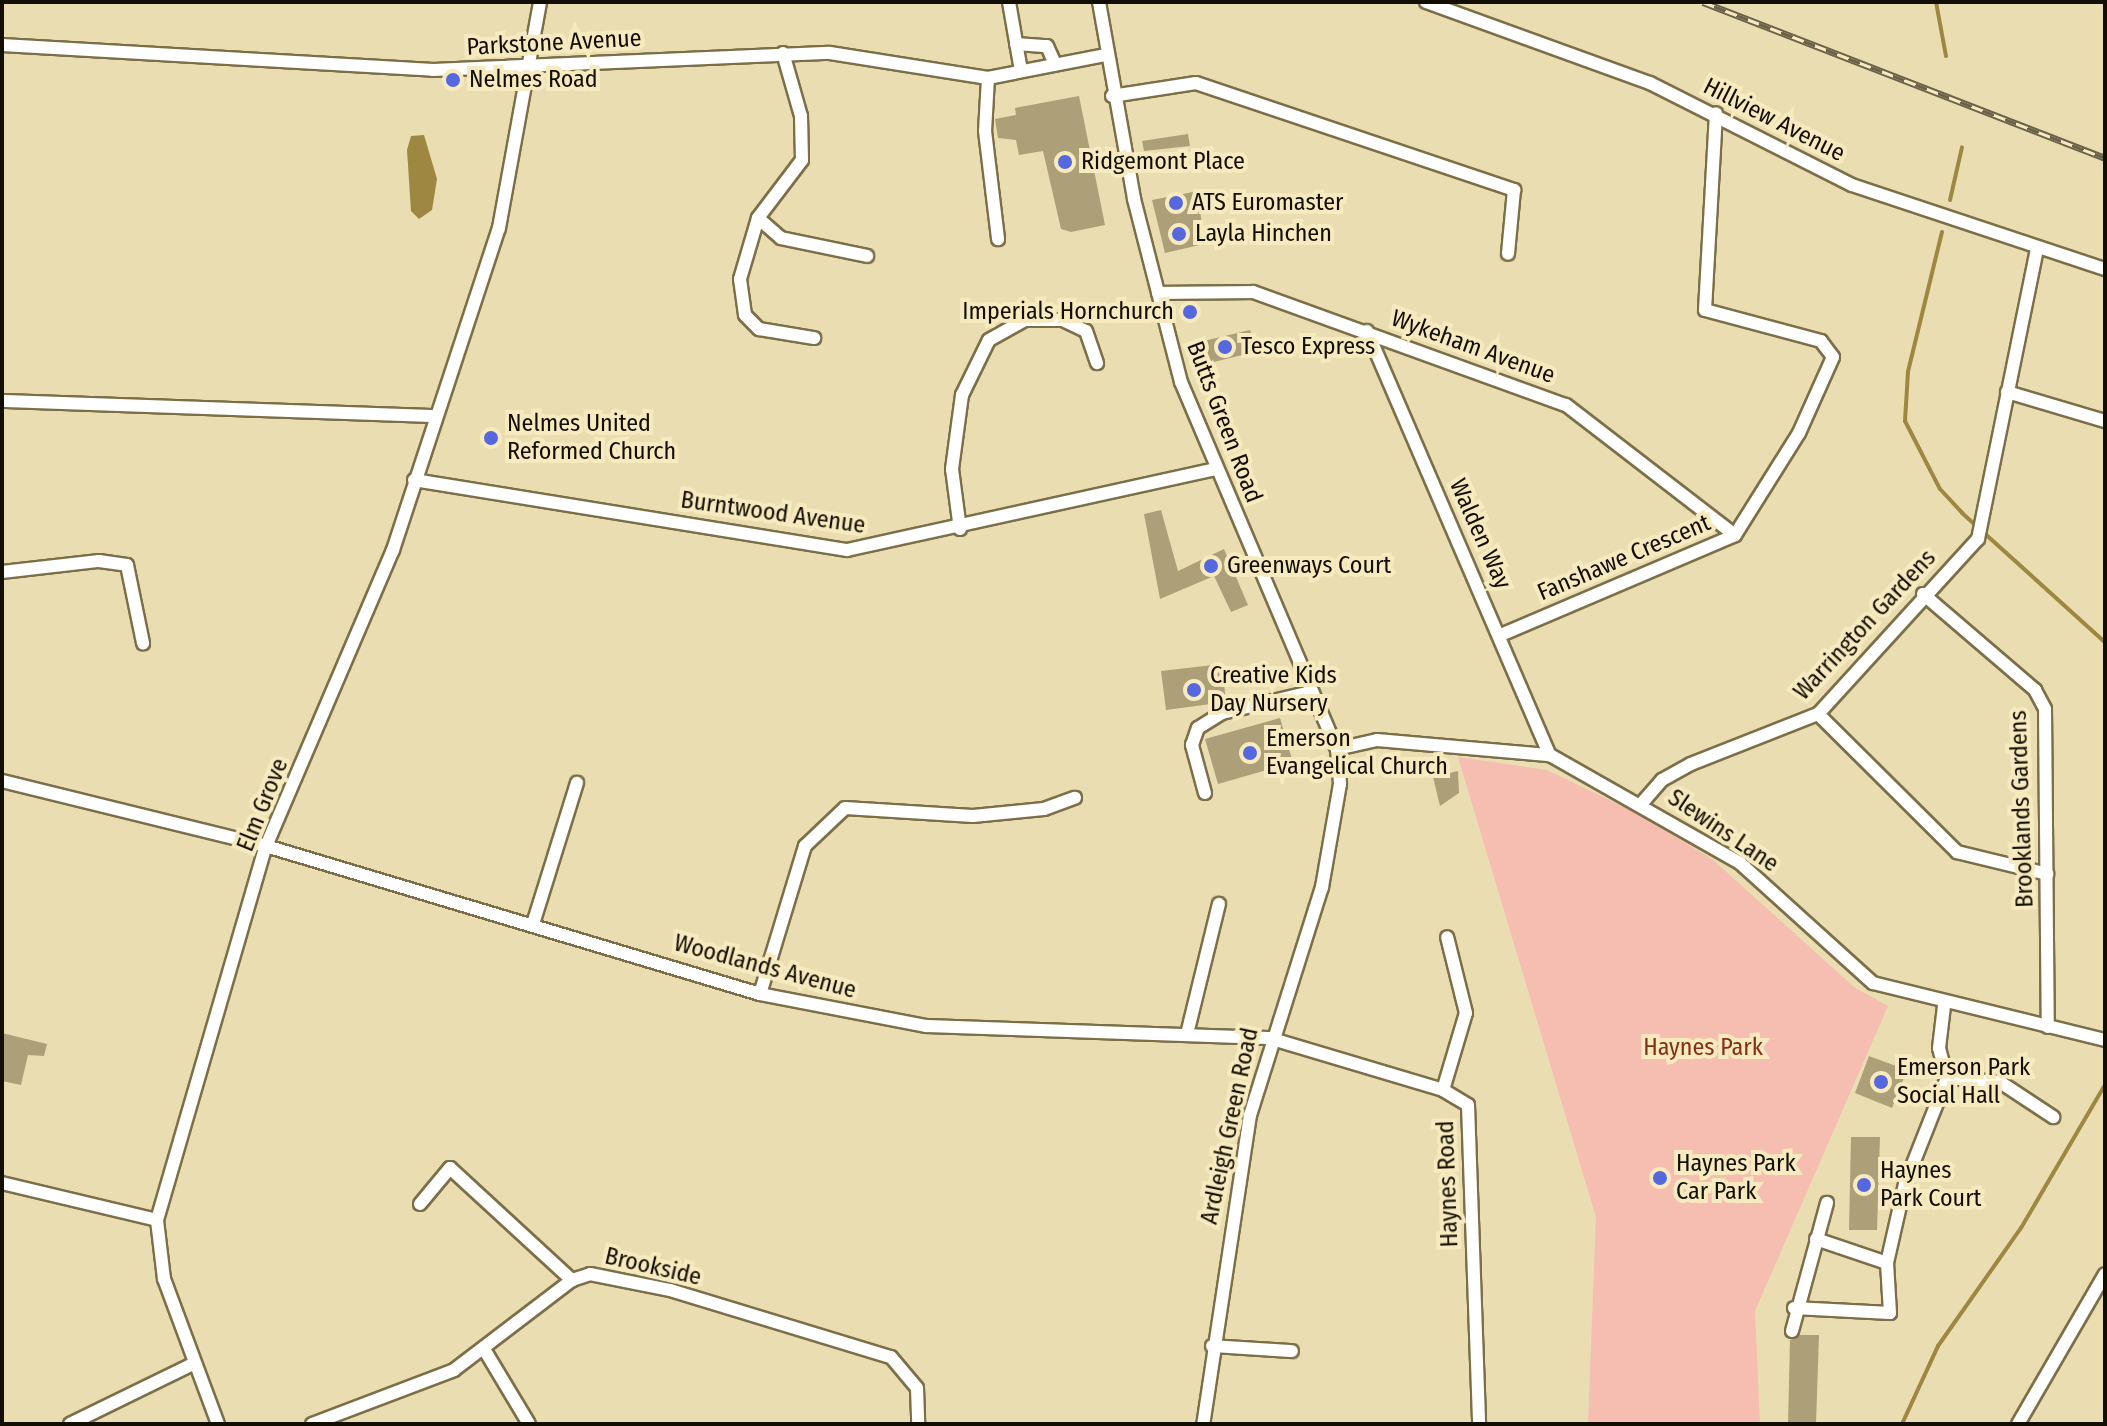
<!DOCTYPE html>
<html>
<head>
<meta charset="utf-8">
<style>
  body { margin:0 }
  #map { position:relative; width:2107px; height:1426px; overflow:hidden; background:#eaddb2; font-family:"Fira Sans Condensed",sans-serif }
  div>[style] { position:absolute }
  .green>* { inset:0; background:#f6bdb1 }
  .water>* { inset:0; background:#9e8841 }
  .stream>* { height:4px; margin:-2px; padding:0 2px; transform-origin:2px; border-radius:2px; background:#9e8841 }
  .building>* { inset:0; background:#ada078 }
  .roads { filter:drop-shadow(2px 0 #7c6f48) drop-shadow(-2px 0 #7c6f48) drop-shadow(0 2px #7c6f48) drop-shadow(0 -2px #7c6f48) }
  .minor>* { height:12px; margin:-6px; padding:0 6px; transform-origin:6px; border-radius:6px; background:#fff }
  .rail>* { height:7px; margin-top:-3.5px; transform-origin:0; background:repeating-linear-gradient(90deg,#f7eabf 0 12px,#6a6249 0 24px); box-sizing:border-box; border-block:2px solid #6a6249 }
  .dots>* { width:22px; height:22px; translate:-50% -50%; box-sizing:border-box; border:4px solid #f7eabf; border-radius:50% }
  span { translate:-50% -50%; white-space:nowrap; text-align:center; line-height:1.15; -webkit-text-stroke:8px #f7eabf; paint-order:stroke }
  .street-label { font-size:24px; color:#130e02 }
  .poi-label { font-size:24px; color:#130e02 }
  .left { translate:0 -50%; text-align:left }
  .right { translate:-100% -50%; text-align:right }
  .park-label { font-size:24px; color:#862d1d }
  .frame { position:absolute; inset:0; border:4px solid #130e02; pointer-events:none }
</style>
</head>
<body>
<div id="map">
  <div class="green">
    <i style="clip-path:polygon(1458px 757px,1547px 770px,1636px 813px,1712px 859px,1854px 987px,1888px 1006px,1755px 1311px,1760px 1424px,1588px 1424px,1596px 1217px)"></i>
  </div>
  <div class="water">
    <i style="clip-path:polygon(424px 135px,437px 179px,432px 210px,419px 219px,411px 211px,407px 150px,411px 136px)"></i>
  </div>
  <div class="stream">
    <i style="left:1936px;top:2px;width:55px;rotate:79.5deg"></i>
    <i style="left:1950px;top:200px;width:54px;rotate:-77.2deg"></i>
    <i style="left:1942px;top:232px;width:144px;rotate:103.7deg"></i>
    <i style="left:1908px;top:372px;width:49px;rotate:93.5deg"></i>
    <i style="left:1905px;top:421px;width:76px;rotate:62.8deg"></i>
    <i style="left:1940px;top:489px;width:33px;rotate:47deg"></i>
    <i style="left:1962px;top:513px;width:193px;rotate:42.1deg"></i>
    <i style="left:1902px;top:1424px;width:86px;rotate:-65.2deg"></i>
    <i style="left:1938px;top:1346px;width:144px;rotate:-54.9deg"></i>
    <i style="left:2021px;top:1228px;width:166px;rotate:-59.6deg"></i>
  </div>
  <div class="building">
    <i style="clip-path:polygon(1079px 96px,1105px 225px,1071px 232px,1061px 229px,1043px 151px,1019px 155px,1016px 140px,998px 138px,995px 119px,1016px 115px,1015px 108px)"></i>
    <i style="clip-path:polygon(1188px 134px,1190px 146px,1144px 151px,1142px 141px)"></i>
    <i style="clip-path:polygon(1198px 191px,1204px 244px,1165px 253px,1152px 200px)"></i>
    <i style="clip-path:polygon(1250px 330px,1259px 351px,1197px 366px,1191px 344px)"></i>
    <i style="clip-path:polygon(1161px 510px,1178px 571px,1224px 549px,1248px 605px,1231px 612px,1214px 576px,1160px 599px,1144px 514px)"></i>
    <i style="clip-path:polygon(1222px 664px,1226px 702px,1166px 710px,1161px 671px)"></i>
    <i style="clip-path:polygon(1280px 718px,1296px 773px,1280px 777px,1277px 767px,1218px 784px,1205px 739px)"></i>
    <i style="clip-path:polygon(1458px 771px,1459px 793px,1440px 806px,1433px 777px)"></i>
    <i style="clip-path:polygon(2px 1033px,47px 1044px,44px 1056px,28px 1055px,21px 1085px,2px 1081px)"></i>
    <i style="clip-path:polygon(1869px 1056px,1907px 1070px,1892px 1108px,1855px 1093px)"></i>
    <i style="clip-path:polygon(1851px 1137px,1880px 1137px,1877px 1230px,1849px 1230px)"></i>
    <i style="clip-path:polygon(1800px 1335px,1819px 1335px,1816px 1424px,1788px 1424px,1790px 1340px)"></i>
  </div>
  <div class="roads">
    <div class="minor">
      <i style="left:1009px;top:2px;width:70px;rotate:80.1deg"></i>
      <i style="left:1099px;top:2px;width:200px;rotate:79.9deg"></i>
      <i style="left:1134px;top:199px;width:189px;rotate:75.6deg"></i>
      <i style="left:1181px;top:382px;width:399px;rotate:67deg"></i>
      <i style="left:1337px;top:749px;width:35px;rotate:85deg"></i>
      <i style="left:1340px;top:784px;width:105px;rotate:99.9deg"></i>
      <i style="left:1322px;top:887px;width:239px;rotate:107.5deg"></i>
      <i style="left:1250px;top:1115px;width:313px;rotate:98.6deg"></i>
      <i style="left:1426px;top:2px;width:238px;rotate:19.9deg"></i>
      <i style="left:1650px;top:83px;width:226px;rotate:26.8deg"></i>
      <i style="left:1852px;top:185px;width:267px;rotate:18.4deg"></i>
      <i style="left:1016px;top:44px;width:31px;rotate:4deg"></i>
      <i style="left:1047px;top:46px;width:20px;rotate:66deg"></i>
      <i style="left:2px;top:45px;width:432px;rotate:3.3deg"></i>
      <i style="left:433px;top:70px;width:397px;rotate:-2.5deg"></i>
      <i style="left:830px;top:53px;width:160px;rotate:9deg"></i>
      <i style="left:988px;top:78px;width:119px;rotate:-11.1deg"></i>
      <i style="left:783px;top:53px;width:66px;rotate:74.1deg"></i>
      <i style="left:801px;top:116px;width:44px;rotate:88.7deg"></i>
      <i style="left:802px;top:160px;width:73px;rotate:127.2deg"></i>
      <i style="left:758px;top:218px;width:64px;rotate:106.4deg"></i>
      <i style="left:740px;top:279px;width:36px;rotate:82deg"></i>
      <i style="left:745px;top:315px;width:20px;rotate:45deg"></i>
      <i style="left:759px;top:329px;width:56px;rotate:9.3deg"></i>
      <i style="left:988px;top:78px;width:53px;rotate:93.2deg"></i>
      <i style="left:985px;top:131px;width:109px;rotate:83.1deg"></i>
      <i style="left:1112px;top:96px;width:85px;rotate:-8.8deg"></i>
      <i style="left:1196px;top:83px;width:336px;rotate:18.6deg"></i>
      <i style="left:1514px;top:190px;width:64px;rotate:95.4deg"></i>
      <i style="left:758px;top:218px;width:30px;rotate:41deg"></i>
      <i style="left:781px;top:238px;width:88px;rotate:11.8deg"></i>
      <i style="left:1158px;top:293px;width:95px;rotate:-0.6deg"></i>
      <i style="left:1253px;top:292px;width:333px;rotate:19.9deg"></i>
      <i style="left:1566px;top:405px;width:213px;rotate:37.6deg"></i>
      <i style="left:1367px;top:331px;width:462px;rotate:66.7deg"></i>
      <i style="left:2007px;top:392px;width:102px;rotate:16.5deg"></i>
      <i style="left:2px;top:401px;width:431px;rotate:2deg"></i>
      <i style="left:414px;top:480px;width:439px;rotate:9.2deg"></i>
      <i style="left:847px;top:550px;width:378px;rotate:-12.4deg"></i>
      <i style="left:960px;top:529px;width:61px;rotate:-97.6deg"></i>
      <i style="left:952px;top:469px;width:75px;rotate:-82.3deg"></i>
      <i style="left:962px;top:395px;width:61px;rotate:-63.9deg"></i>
      <i style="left:989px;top:340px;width:41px;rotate:-29.1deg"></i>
      <i style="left:1025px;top:320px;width:38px"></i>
      <i style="left:1063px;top:320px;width:25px;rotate:26deg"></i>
      <i style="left:1086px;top:331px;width:34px;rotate:71deg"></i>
      <i style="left:2px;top:572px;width:98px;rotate:-6.5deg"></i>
      <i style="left:99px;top:561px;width:28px;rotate:8deg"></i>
      <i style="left:127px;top:565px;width:80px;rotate:78.4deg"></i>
      <i style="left:1923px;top:594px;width:148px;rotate:40.6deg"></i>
      <i style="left:2035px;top:690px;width:21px;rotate:62deg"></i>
      <i style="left:2045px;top:709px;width:318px;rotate:89.5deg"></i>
      <i style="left:1501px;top:635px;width:254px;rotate:-23.1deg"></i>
      <i style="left:1735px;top:535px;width:120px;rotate:-57.9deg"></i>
      <i style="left:1799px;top:433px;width:83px;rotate:-65.9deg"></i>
      <i style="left:1833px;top:357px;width:20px;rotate:-127deg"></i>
      <i style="left:1821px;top:341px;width:120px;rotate:-165deg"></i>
      <i style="left:1705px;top:310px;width:197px;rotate:-86.8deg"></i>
      <i style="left:1818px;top:714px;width:196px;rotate:44.8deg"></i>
      <i style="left:1957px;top:852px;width:93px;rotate:13.7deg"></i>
      <i style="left:1337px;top:749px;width:41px;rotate:-12.7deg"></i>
      <i style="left:1377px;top:740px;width:174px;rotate:5deg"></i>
      <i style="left:1550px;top:755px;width:219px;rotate:29.6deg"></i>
      <i style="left:1740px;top:863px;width:179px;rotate:42.1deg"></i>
      <i style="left:1873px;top:983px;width:239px;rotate:13.8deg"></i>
      <i style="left:2px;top:781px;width:272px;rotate:13.8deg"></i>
      <i style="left:266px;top:846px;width:516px;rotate:16.68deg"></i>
      <i style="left:760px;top:994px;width:169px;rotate:10.9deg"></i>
      <i style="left:926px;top:1026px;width:343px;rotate:2deg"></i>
      <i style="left:1269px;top:1038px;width:182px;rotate:16.6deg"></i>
      <i style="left:1443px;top:1090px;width:29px;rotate:31deg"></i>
      <i style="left:1468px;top:1105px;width:319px;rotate:88deg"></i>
      <i style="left:1205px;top:793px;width:50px;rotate:-105.2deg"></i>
      <i style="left:1192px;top:745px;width:18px;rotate:-71deg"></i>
      <i style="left:1198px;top:728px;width:28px;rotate:-32deg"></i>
      <i style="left:1222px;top:713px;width:91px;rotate:-13.3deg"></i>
      <i style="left:1642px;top:803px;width:30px;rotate:-49deg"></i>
      <i style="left:1662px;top:780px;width:33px;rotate:-29deg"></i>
      <i style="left:1691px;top:764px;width:136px;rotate:-21.5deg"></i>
      <i style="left:1818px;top:714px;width:237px;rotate:-47.6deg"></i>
      <i style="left:1978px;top:539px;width:296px;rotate:-78.5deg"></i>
      <i style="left:533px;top:924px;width:148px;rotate:-72.7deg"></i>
      <i style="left:760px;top:994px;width:155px;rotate:-73.1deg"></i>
      <i style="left:805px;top:846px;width:55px;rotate:-43.5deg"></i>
      <i style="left:845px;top:808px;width:128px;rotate:3.6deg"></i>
      <i style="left:973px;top:816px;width:71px;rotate:-5.6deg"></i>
      <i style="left:1044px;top:809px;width:33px;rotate:-20deg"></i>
      <i style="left:1187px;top:1034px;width:134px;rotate:-76.2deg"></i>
      <i style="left:1947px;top:1078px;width:53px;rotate:4.3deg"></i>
      <i style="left:2000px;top:1082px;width:64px;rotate:33.4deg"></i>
      <i style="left:1443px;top:1090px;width:80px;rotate:-73.4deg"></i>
      <i style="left:1466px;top:1013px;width:78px;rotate:-104deg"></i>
      <i style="left:2px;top:1183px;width:159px;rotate:13.4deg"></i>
      <i style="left:420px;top:1204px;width:47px;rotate:-50.2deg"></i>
      <i style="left:450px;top:1168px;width:166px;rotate:42.6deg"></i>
      <i style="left:1816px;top:1239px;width:75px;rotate:18.7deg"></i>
      <i style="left:1794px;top:1308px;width:96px;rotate:3deg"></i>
      <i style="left:1890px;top:1313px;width:50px;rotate:-93.4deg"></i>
      <i style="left:1887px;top:1263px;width:81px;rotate:-77.2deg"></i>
      <i style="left:1905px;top:1184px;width:114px;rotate:-68.4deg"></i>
      <i style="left:1947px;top:1078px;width:31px;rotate:-105deg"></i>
      <i style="left:1939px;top:1048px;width:42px;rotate:-83.2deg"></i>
      <i style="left:1792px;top:1331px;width:133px;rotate:-74.7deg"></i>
      <i style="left:1212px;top:1346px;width:80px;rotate:3.6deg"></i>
      <i style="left:484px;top:1349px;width:87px;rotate:59deg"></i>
      <i style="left:70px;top:1424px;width:137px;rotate:-26deg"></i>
      <i style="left:218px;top:1424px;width:155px;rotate:-110.4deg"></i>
      <i style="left:164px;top:1279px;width:59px;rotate:-96.8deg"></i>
      <i style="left:157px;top:1220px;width:390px;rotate:-73.8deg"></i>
      <i style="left:266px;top:846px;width:322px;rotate:-66.8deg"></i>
      <i style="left:393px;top:550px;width:339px;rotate:-71.8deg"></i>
      <i style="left:499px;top:228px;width:230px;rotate:-79.7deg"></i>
      <i style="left:312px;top:1424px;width:152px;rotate:-20.8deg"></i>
      <i style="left:454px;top:1370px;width:148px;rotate:-37.3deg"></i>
      <i style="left:572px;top:1280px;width:19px;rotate:-18deg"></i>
      <i style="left:590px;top:1274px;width:82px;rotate:11.3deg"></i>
      <i style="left:670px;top:1290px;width:231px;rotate:16.9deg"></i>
      <i style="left:891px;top:1357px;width:40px;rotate:50deg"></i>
      <i style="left:917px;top:1388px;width:36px;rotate:88deg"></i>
      <i style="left:2018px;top:1424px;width:173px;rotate:-59.9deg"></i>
    </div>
  </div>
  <div class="rail">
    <i style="left:1703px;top:2px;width:431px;rotate:21.2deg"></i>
  </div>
  <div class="dots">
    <i style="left:453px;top:80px;background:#5568de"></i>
    <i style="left:1065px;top:162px;background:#5568de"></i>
    <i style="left:1176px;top:203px;background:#5568de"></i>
    <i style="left:1179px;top:234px;background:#5568de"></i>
    <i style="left:1190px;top:312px;background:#5568de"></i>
    <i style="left:1225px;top:347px;background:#5568de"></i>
    <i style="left:491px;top:438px;background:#5568de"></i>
    <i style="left:1211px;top:566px;background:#5568de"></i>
    <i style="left:1194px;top:690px;background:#5568de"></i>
    <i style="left:1250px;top:753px;background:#5568de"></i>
    <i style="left:1881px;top:1082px;background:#5568de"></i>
    <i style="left:1660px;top:1178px;background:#5568de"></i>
    <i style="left:1864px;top:1185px;background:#5568de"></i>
  </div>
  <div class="street-label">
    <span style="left:554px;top:43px;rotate:-3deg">Parkstone Avenue</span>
    <span style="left:1774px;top:120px;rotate:27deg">Hillview Avenue</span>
    <span style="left:1473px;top:347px;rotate:20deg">Wykeham Avenue</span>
    <span style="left:1224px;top:422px;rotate:69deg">Butts Green Road</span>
    <span style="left:773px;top:513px;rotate:8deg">Burntwood Avenue</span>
    <span style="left:1480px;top:534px;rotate:66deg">Walden Way</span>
    <span style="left:1624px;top:558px;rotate:-23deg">Fanshawe Crescent</span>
    <span style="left:1865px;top:625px;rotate:-47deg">Warrington Gardens</span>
    <span style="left:263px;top:805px;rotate:-68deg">Elm Grove</span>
    <span style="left:2022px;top:809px;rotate:-92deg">Brooklands Gardens</span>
    <span style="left:1723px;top:831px;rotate:34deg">Slewins Lane</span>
    <span style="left:765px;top:967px;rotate:15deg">Woodlands Avenue</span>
    <span style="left:1230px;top:1126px;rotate:-78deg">Ardleigh Green Road</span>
    <span style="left:1448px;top:1184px;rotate:-92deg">Haynes Road</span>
    <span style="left:653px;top:1267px;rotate:13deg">Brookside</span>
  </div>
  <div class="poi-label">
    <span class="left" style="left:469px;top:80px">Nelmes Road</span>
    <span class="left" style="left:1081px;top:162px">Ridgemont Place</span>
    <span class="left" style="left:1192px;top:203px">ATS Euromaster</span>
    <span class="left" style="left:1195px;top:234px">Layla Hinchen</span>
    <span class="right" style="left:1174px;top:312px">Imperials Hornchurch</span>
    <span class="left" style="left:1241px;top:347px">Tesco Express</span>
    <span class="left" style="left:507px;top:438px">Nelmes United<br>Reformed Church</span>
    <span class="left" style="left:1227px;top:566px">Greenways Court</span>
    <span class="left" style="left:1210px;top:690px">Creative Kids<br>Day Nursery</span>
    <span class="left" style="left:1266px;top:753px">Emerson<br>Evangelical Church</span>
    <span class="left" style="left:1897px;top:1082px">Emerson Park<br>Social Hall</span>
    <span class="left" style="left:1676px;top:1178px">Haynes Park<br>Car Park</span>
    <span class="left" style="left:1880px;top:1185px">Haynes<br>Park Court</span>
  </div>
  <div class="park-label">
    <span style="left:1703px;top:1048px">Haynes Park</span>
  </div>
  <div class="frame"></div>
</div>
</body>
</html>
